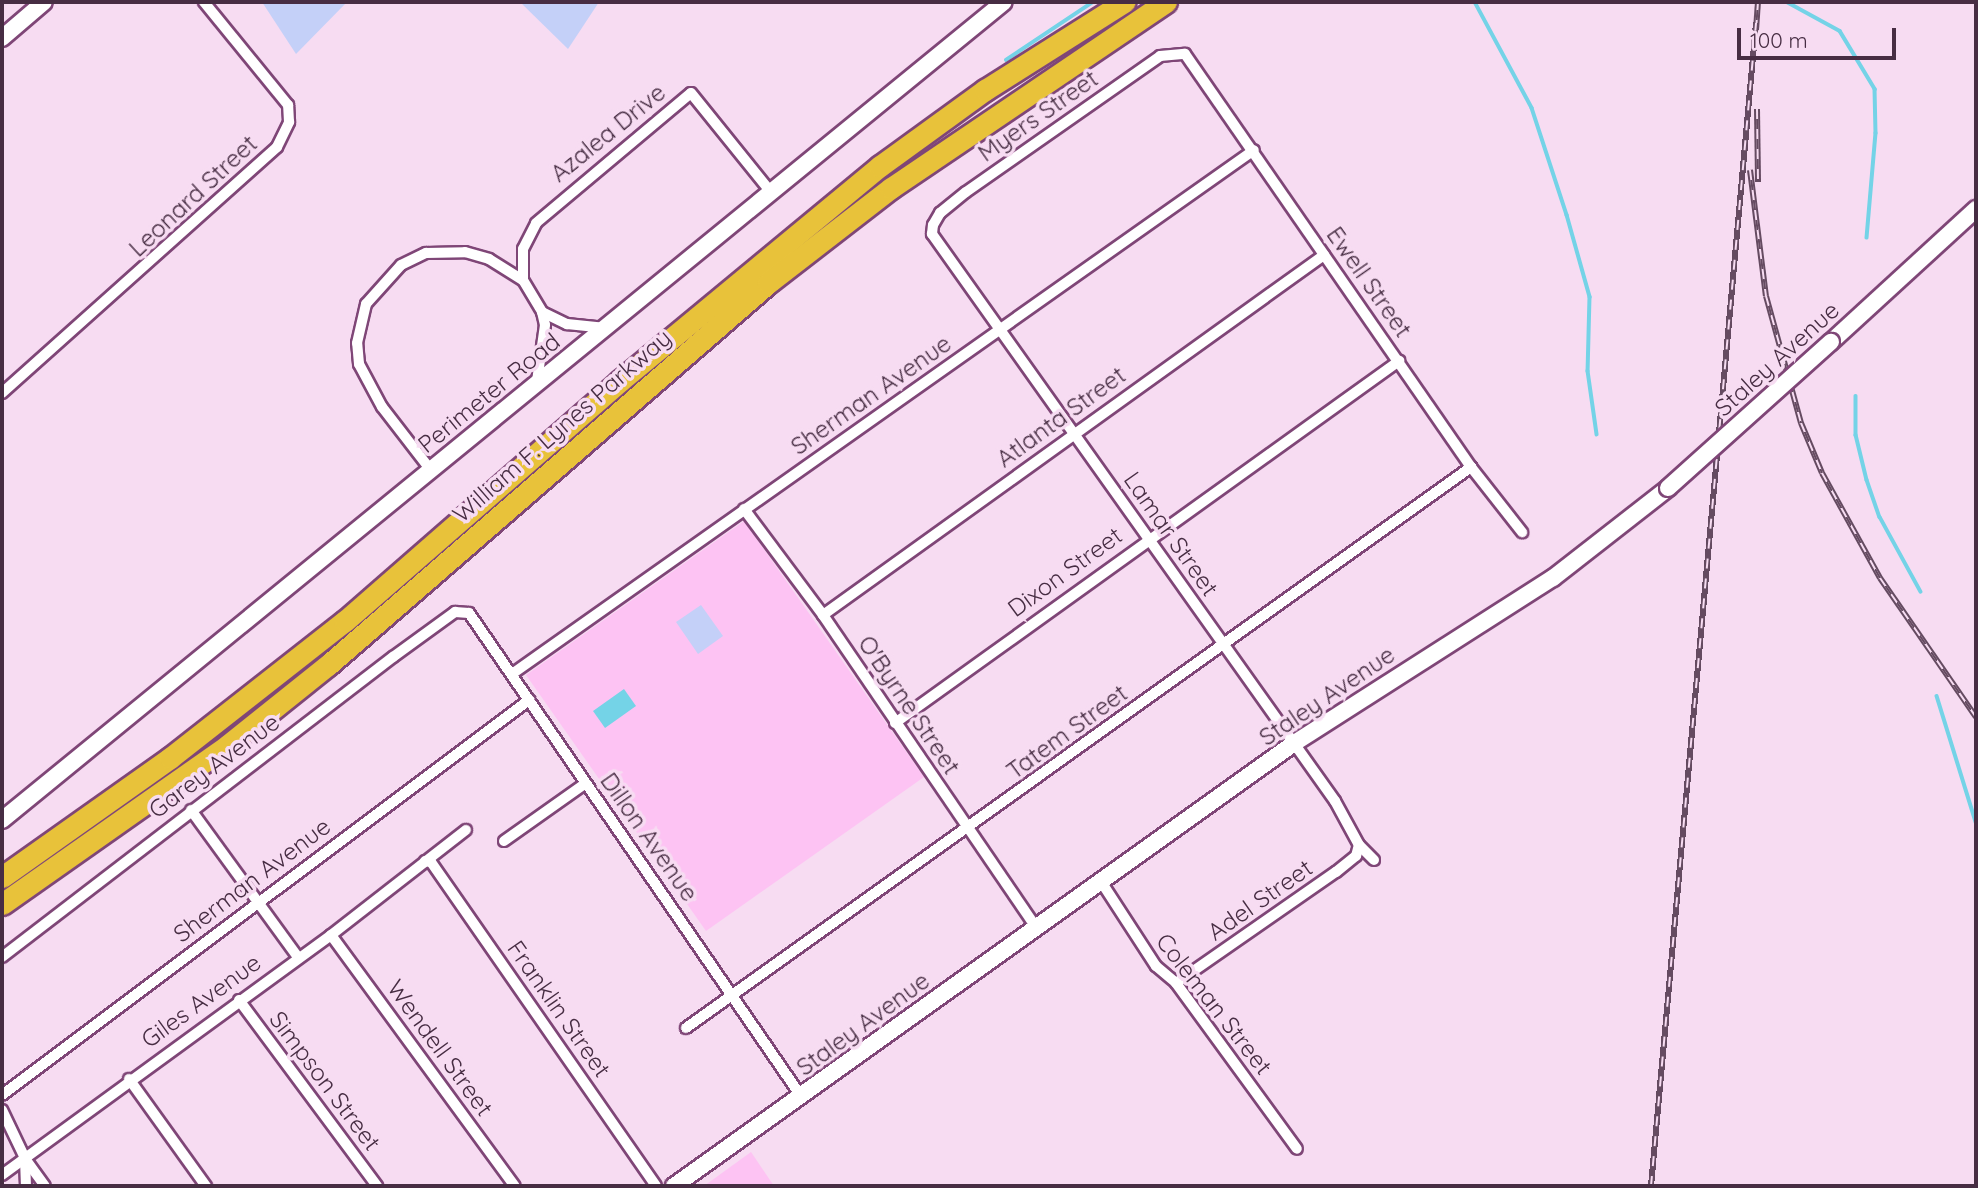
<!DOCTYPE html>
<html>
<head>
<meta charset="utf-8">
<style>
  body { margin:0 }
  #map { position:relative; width:1978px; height:1188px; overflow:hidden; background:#f7dcf2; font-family:Quicksand,sans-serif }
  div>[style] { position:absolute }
  .built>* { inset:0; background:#fdc3f3 }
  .green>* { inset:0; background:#c4d0f8 }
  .water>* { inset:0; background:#74d3e7 }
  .stream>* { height:3.5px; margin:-1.75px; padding:0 1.75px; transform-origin:1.75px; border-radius:1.75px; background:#74d3e7 }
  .roads { filter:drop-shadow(2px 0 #7f4677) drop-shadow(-2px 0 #7f4677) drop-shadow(0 2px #7f4677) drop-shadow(0 -2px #7f4677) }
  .street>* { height:10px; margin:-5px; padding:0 5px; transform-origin:5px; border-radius:5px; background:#fff }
  .secondary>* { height:16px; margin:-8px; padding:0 8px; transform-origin:8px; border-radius:8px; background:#fff }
  .highway>* { height:21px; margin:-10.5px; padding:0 10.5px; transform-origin:10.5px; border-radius:10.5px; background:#e8c23a }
  .rail>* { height:6px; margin-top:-3px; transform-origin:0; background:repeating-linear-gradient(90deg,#f7dcf2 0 10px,#654b61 0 20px); box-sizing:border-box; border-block:2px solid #654b61 }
  .bridges { filter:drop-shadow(2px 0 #7f4677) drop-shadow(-2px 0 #7f4677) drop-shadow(0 2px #7f4677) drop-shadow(0 -2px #7f4677) }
  .secondary-bridge>* { height:16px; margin:-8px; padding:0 8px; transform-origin:8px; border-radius:8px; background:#fff }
  span { translate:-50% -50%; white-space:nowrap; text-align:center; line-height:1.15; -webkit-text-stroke:7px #f7dcf2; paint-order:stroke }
  .street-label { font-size:24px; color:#472d43 }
  .frame { position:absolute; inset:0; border:4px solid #472d43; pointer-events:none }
  .scale { position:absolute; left:1737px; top:28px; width:159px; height:32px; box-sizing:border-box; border:4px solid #472d43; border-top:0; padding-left:9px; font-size:21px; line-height:24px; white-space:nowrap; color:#472d43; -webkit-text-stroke:5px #f7dcf2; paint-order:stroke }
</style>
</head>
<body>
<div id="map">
  <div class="built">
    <i style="clip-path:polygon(744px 521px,924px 777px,706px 931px,526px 675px)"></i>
    <i style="clip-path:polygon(751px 1152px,774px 1186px,704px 1186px)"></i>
  </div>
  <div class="green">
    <i style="clip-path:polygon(262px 2px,347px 2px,296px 54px)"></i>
    <i style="clip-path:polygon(520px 2px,599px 2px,568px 49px)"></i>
    <i style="clip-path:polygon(701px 605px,723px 636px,698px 654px,676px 622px)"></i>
  </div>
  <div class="water">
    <i style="clip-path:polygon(624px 689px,636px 706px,605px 728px,593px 711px)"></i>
  </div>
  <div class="stream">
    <i style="left:1475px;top:2px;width:120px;rotate:61.7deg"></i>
    <i style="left:1532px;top:108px;width:113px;rotate:71.9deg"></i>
    <i style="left:1567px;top:215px;width:85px;rotate:74.3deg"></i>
    <i style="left:1590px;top:297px;width:74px;rotate:91.5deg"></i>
    <i style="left:1588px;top:371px;width:64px;rotate:81.9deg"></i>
    <i style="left:1787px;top:2px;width:60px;rotate:28.7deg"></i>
    <i style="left:1840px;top:31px;width:68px;rotate:58.9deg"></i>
    <i style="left:1875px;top:89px;width:44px;rotate:88.7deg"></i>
    <i style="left:1876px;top:133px;width:105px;rotate:94.9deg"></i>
    <i style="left:1006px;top:60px;width:105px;rotate:-33.7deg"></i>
    <i style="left:1856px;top:396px;width:39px;rotate:90deg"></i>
    <i style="left:1856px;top:435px;width:46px;rotate:76.3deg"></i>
    <i style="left:1867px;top:480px;width:39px;rotate:71deg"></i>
    <i style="left:1880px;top:517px;width:85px;rotate:61.3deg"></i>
    <i style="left:1937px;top:696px;width:132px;rotate:72.8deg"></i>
  </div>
  <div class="roads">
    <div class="street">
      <i style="left:523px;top:280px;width:31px;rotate:-90deg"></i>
      <i style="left:523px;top:249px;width:29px;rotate:-63deg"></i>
      <i style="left:536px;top:223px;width:202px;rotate:-40deg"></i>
      <i style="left:691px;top:93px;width:127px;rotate:51.1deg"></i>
      <i style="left:542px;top:312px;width:28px;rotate:26deg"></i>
      <i style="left:567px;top:324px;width:39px;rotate:6deg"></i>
      <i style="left:2px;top:393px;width:369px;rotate:-41.8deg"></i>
      <i style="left:277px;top:147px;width:28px;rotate:-64deg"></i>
      <i style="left:289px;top:122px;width:17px;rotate:-93deg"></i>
      <i style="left:288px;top:105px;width:133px;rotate:-129.2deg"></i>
      <i style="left:430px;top:469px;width:78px;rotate:-127.7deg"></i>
      <i style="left:382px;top:407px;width:49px;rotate:-118.1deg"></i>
      <i style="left:359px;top:364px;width:21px;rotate:-95deg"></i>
      <i style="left:357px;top:343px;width:40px;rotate:-77deg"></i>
      <i style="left:366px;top:304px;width:52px;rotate:-48.1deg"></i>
      <i style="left:401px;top:265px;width:28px;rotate:-26deg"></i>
      <i style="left:426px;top:253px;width:39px;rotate:-1deg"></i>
      <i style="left:465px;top:252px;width:25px;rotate:16deg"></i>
      <i style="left:489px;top:259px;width:40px;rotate:32deg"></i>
      <i style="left:523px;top:280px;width:37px;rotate:59deg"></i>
      <i style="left:542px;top:312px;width:13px;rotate:77deg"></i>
      <i style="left:545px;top:325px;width:57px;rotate:98.1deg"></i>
      <i style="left:744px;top:509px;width:132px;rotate:53.3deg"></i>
      <i style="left:823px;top:615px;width:378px;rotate:55.7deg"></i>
      <i style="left:823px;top:615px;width:617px;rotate:-35.7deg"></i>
      <i style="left:512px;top:674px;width:908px;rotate:-35.23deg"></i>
      <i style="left:895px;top:723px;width:621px;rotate:-35.69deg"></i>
      <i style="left:191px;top:810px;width:180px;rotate:54deg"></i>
      <i style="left:504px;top:841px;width:100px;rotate:-35.3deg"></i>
      <i style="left:1374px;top:860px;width:21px;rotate:-135deg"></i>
      <i style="left:1359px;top:845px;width:50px;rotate:-118.6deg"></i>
      <i style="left:1335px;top:801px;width:696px;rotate:-125.4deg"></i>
      <i style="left:932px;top:234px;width:9px;rotate:-84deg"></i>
      <i style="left:933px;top:225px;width:14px;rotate:-60deg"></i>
      <i style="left:940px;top:213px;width:33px;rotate:-39deg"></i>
      <i style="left:966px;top:192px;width:237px;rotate:-35deg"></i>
      <i style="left:1160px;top:56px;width:25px;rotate:-5deg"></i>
      <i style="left:1185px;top:54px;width:502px;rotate:55.3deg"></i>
      <i style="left:1471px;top:467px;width:83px;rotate:51.9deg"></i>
      <i style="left:425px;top:861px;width:6px;rotate:9deg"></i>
      <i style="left:431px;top:862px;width:394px;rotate:55.2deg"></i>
      <i style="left:1102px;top:883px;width:99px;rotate:57deg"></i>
      <i style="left:1156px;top:966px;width:26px;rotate:40deg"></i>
      <i style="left:1176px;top:983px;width:205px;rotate:53.9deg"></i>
      <i style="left:331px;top:935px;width:311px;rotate:53.8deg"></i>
      <i style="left:2px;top:957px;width:493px;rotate:-37.5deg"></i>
      <i style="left:393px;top:657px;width:77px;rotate:-36deg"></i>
      <i style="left:455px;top:612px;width:14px;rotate:4deg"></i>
      <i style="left:469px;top:613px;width:586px;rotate:55.5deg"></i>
      <i style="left:1176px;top:983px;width:195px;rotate:-34.8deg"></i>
      <i style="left:1336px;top:872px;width:26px;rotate:-39deg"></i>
      <i style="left:1356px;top:856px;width:11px;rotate:-75deg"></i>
      <i style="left:239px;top:1000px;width:232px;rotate:53.4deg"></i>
      <i style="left:686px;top:1028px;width:965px;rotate:-35.55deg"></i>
      <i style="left:129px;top:1079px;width:132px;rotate:54.3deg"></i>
      <i style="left:2px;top:1095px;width:659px;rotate:-36.85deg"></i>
      <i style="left:2px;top:1110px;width:53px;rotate:64.4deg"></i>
      <i style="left:25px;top:1158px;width:28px;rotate:88deg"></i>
      <i style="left:26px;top:1160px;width:32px;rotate:54deg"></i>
      <i style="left:2px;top:1175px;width:407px;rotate:-36.1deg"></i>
      <i style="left:331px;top:935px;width:171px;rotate:-37.9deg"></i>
    </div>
    <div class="secondary">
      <i style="left:2px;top:38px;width:55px;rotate:-40.6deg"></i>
      <i style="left:1831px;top:342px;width:197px;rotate:-42.5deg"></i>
      <i style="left:2px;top:820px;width:1293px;rotate:-39.23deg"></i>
      <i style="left:674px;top:1186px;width:761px;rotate:-35.53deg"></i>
      <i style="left:1293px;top:744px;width:308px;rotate:-32.6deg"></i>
      <i style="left:1553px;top:578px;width:146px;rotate:-38deg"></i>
    </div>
    <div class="highway">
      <i style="left:2px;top:877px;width:206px;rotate:-35.3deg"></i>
      <i style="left:170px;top:758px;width:222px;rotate:-38.1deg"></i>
      <i style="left:345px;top:621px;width:365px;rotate:-41.1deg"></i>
      <i style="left:620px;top:381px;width:337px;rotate:-39.6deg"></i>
      <i style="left:880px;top:166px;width:130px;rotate:-35.9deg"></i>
      <i style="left:985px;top:90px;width:165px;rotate:-32.3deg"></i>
      <i style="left:2px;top:904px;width:276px;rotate:-35.1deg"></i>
      <i style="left:228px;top:745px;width:128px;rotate:-38.7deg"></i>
      <i style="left:328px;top:665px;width:583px;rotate:-40.96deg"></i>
      <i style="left:768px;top:283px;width:155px;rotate:-37.7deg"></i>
      <i style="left:891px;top:188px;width:332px;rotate:-34.1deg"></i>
    </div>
  </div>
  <div class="rail">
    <i style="left:1756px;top:30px;width:28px;rotate:-86deg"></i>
    <i style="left:1757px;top:109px;width:73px;rotate:89.2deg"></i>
    <i style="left:1750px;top:170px;width:127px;rotate:82.8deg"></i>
    <i style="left:1766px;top:296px;width:132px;rotate:74.6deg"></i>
    <i style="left:1801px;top:423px;width:54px;rotate:67.2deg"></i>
    <i style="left:1822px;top:473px;width:120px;rotate:61.1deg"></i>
    <i style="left:1880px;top:578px;width:169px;rotate:55.4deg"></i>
    <i style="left:1651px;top:1186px;width:1168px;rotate:-84.84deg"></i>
  </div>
  <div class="bridges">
    <div class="secondary-bridge">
      <i style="left:1668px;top:488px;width:219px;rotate:-41.9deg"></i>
    </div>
  </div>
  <div class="street-label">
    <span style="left:1038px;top:116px;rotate:-35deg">Myers Street</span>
    <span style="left:608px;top:133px;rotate:-39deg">Azalea Drive</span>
    <span style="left:193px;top:196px;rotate:-43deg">Leonard Street</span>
    <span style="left:1369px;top:282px;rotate:55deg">Ewell Street</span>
    <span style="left:1777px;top:359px;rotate:-42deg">Staley Avenue</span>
    <span style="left:489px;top:393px;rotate:-39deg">Perimeter Road</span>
    <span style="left:871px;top:395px;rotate:-35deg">Sherman Avenue</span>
    <span style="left:1061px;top:417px;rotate:-36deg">Atlanta Street</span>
    <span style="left:562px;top:426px;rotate:-41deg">William F. Lynes Parkway</span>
    <span style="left:1171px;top:534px;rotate:55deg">Lamar Street</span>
    <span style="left:1065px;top:572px;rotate:-36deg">Dixon Street</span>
    <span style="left:1327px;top:696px;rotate:-34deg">Staley Avenue</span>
    <span style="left:909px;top:705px;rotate:56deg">O'Byrne Street</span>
    <span style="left:1067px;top:732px;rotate:-36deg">Tatem Street</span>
    <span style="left:214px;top:766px;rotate:-37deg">Garey Avenue</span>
    <span style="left:649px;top:837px;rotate:55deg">Dillon Avenue</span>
    <span style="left:252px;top:880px;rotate:-37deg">Sherman Avenue</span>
    <span style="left:1260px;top:900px;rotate:-35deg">Adel Street</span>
    <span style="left:201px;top:1001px;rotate:-36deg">Giles Avenue</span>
    <span style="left:1214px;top:1004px;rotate:52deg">Coleman Street</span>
    <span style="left:559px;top:1009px;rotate:55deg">Franklin Street</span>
    <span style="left:863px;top:1024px;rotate:-36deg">Staley Avenue</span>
    <span style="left:440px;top:1048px;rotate:54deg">Wendell Street</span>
    <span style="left:325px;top:1081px;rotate:53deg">Simpson Street</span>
  </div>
  <div class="frame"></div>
  <div class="scale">100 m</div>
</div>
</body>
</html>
